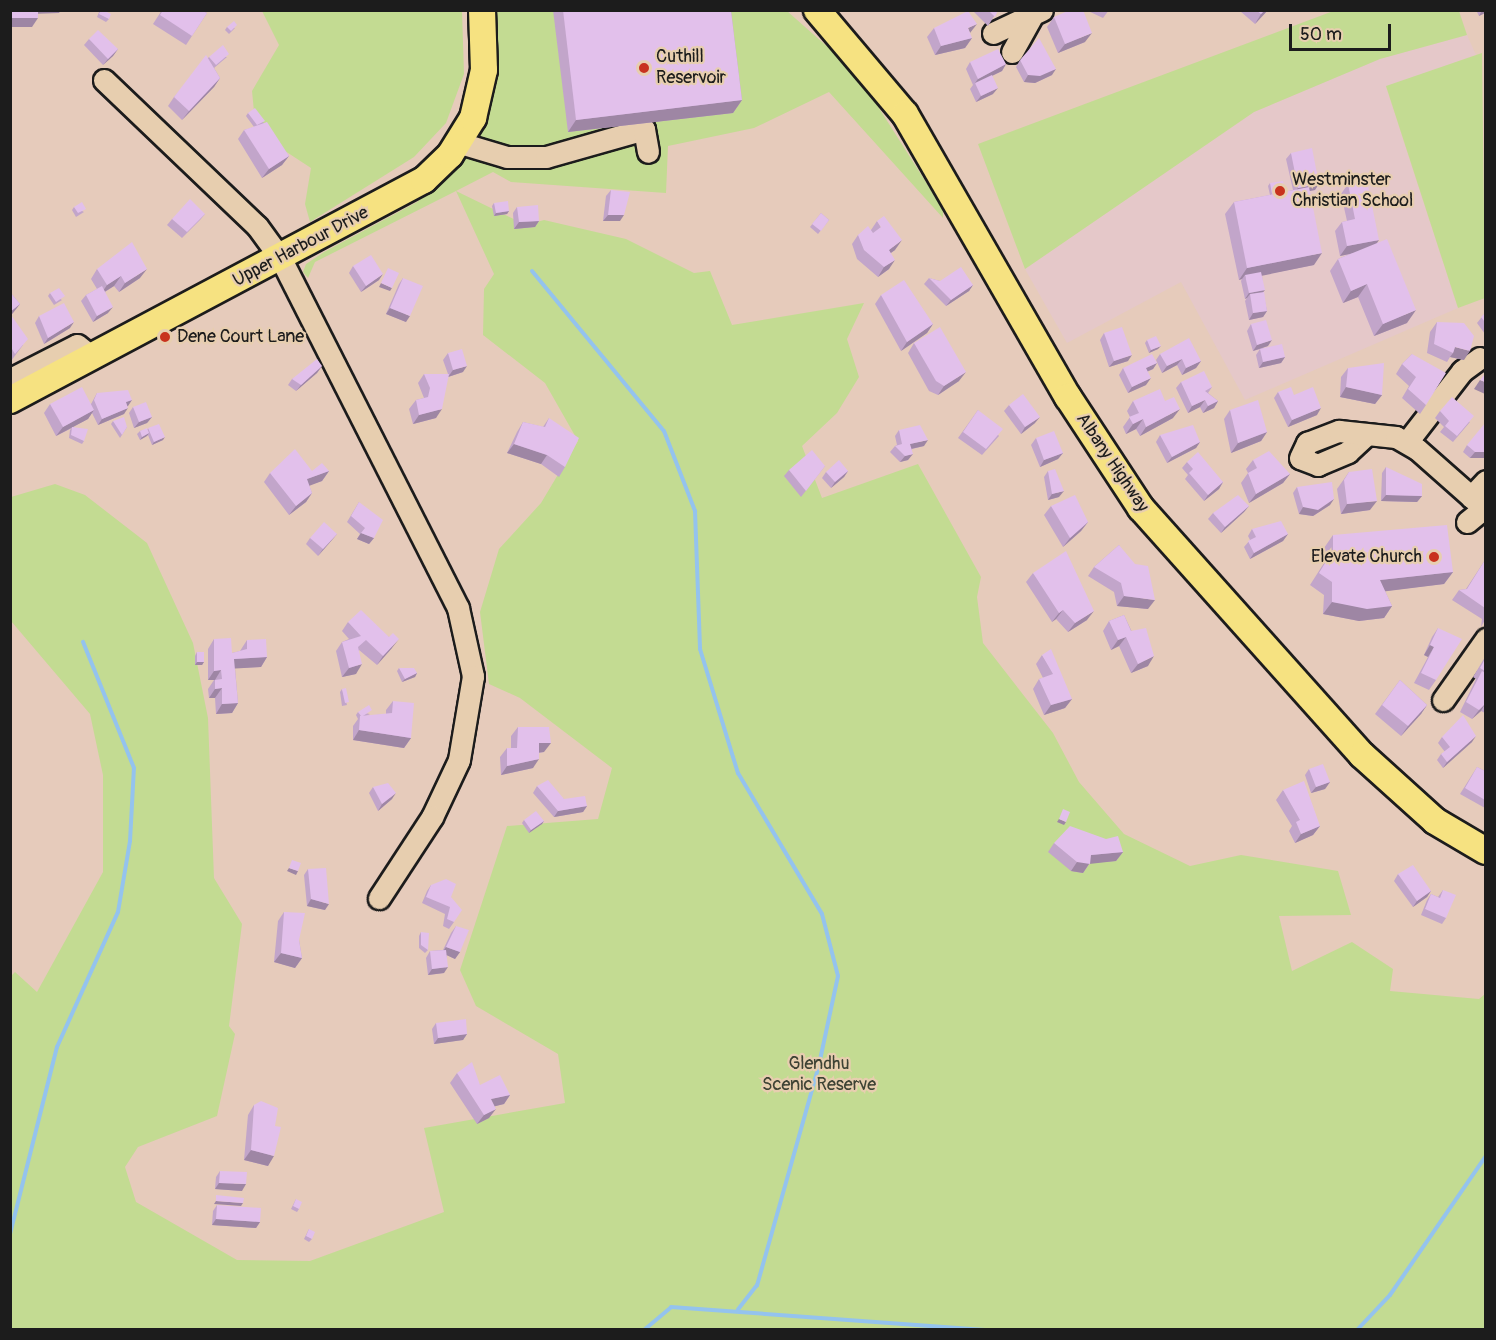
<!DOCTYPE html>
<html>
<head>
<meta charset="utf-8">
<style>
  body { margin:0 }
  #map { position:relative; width:1496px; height:1340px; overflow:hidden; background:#e6cbbb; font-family:Pangolin,sans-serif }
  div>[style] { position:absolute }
  .built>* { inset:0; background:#e5c8c9 }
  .green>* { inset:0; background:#c3db92 }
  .stream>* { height:4px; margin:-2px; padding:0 2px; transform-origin:2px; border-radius:2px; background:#94c3ee }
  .roads { filter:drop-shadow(2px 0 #1c1c1c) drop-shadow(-2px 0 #1c1c1c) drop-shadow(0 2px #1c1c1c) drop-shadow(0 -2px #1c1c1c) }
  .minor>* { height:21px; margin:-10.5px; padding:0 10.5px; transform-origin:10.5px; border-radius:10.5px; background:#e7ceaf }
  .major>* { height:26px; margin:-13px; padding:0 13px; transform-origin:13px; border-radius:13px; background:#f6e281 }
  .wall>* { inset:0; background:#c2a5ca }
  .shaded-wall>* { inset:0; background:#9e86a4 }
  .building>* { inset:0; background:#e2c0eb }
  .dots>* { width:16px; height:16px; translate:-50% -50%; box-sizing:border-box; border:3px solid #e7ceaf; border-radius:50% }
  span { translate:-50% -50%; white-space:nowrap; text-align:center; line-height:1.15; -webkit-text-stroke:4.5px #e7ceaf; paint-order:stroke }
  .poi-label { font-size:18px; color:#1c1c1c }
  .left { translate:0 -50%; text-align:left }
  .right { translate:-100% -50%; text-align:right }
  .street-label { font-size:18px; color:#1c1c1c }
  .park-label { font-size:18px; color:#3d4234 }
  .frame { position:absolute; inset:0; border:12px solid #1c1c1c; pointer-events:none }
  .scale { position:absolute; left:1289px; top:24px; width:102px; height:27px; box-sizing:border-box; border:3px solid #1c1c1c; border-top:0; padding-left:8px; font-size:18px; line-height:21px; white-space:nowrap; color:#1c1c1c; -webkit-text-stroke:4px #e7ceaf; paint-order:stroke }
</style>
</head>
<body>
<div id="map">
  <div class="built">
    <i style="clip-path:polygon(1467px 35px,1476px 55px,1386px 87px,1458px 308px,1245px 400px,1181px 282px,1067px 343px,1025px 269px,1254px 112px,1379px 59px)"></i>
  </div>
  <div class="green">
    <i style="clip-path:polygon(1336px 10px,1459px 11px,1467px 35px,1380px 59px,1254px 112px,1025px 269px,978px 144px)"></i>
    <i style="clip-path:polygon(262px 11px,462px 11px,464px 74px,446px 123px,414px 157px,310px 222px,305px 204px,311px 168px,256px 132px,252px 91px,279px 45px)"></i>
    <i style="clip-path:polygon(487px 11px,787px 11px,839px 57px,877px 105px,943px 209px,943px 218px,829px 92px,754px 128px,668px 146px,666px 193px,511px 182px,493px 172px,456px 191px,526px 225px,544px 220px,626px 239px,694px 273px,710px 271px,732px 325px,864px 303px,847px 339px,859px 377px,837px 413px,802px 446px,822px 498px,918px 464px,981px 577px,977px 597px,983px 643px,1053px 733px,1079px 782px,1124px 834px,1190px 866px,1241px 855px,1338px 871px,1351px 915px,1279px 916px,1292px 971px,1352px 942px,1393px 969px,1390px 991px,1479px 999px,1485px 994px,1485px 1329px,11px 1329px,10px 977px,15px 972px,37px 992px,103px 872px,103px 775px,90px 714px,11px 621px,11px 497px,55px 484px,85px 495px,147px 543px,193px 643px,208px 718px,214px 878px,242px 924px,229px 1026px,235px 1034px,217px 1116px,138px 1147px,125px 1167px,136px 1202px,237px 1260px,310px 1261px,444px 1212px,424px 1128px,565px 1103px,558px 1054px,476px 1006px,460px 970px,507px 826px,598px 819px,612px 768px,520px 698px,489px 684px,480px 612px,499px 549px,541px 503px,578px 441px,545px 383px,483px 335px,484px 289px,494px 274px,456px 191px,315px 262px,308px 278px,303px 272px,306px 264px,324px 252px,417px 202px,460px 162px)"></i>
    <i style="clip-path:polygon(1482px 53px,1485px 298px,1458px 308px,1386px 86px)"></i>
  </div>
  <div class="stream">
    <i style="left:532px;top:271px;width:207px;rotate:50.5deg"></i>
    <i style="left:664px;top:431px;width:86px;rotate:68.8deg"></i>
    <i style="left:695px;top:511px;width:138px;rotate:87.9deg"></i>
    <i style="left:700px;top:649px;width:130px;rotate:73deg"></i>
    <i style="left:738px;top:773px;width:164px;rotate:59.2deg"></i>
    <i style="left:822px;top:914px;width:64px;rotate:75.5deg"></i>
    <i style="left:838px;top:976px;width:91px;rotate:102.1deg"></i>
    <i style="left:819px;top:1065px;width:229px;rotate:105.7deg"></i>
    <i style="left:757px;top:1285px;width:31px;rotate:128deg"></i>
    <i style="left:10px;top:1234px;width:193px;rotate:-75.9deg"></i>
    <i style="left:57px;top:1047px;width:148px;rotate:-65.7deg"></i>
    <i style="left:118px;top:912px;width:72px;rotate:-80.4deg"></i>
    <i style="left:130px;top:841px;width:73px;rotate:-86.9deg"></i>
    <i style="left:134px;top:768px;width:136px;rotate:-112deg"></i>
    <i style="left:644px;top:1330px;width:35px;rotate:-40deg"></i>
    <i style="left:671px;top:1307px;width:315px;rotate:4.2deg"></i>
    <i style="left:1357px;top:1330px;width:48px;rotate:-46.7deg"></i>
    <i style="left:1390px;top:1295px;width:169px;rotate:-55.4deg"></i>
  </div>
  <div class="roads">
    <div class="minor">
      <i style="left:993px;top:33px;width:54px;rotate:-25.1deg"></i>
      <i style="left:1012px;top:52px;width:39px;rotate:-61deg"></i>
      <i style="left:104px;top:80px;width:211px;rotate:43.7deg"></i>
      <i style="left:257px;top:226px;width:41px;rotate:54deg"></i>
      <i style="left:281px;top:259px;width:391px;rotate:63.1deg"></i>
      <i style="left:458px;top:608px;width:70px;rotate:77.6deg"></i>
      <i style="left:473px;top:676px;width:85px;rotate:99.5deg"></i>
      <i style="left:459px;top:760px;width:63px;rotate:115.3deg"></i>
      <i style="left:432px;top:817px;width:97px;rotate:123.2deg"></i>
      <i style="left:460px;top:143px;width:49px;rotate:16.6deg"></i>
      <i style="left:507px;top:157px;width:39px"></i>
      <i style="left:546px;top:157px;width:102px;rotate:-15.9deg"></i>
      <i style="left:644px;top:129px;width:23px;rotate:80deg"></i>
      <i style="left:20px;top:395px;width:19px;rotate:-102deg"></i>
      <i style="left:16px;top:376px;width:68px;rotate:-26.9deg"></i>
      <i style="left:77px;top:345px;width:19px;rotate:39deg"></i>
      <i style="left:1366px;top:435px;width:25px;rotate:137deg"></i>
      <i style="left:1348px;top:452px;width:33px;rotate:157deg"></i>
      <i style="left:1318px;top:465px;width:19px;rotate:-159deg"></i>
      <i style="left:1300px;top:458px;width:17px;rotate:-65deg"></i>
      <i style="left:1307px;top:443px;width:34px;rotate:-21deg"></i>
      <i style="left:1339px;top:431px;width:57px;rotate:6deg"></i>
      <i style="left:1396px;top:437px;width:24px;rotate:30deg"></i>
      <i style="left:1417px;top:449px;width:92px;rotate:41.5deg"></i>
      <i style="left:1407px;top:442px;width:90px;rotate:-52.2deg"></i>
      <i style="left:1462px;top:371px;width:22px;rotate:-36deg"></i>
      <i style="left:1471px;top:497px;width:22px;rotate:-47deg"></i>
      <i style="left:1467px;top:522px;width:22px;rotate:-39deg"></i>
      <i style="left:1443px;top:700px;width:75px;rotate:-54.8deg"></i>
    </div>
    <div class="major">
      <i style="left:817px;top:10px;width:136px;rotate:49.8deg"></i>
      <i style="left:905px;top:114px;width:327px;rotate:60.1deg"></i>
      <i style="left:1068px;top:397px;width:133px;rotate:56.7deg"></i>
      <i style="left:1141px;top:508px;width:331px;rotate:48.2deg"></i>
      <i style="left:1362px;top:755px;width:98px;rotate:42.1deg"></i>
      <i style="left:1435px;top:821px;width:59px;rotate:30.5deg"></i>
      <i style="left:10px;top:400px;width:469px;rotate:-28deg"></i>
      <i style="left:424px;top:180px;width:36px;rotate:-44deg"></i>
      <i style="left:450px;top:155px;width:44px;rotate:-58.1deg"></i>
      <i style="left:473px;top:118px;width:49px;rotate:-77.1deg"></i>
      <i style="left:484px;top:70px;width:60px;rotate:-91.9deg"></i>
    </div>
  </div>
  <div class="wall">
    <i style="clip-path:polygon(100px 10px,109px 19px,106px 22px,97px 17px)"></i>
    <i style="clip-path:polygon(162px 10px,200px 10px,207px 13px,186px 45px,153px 24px)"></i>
    <i style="clip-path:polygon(553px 10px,731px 11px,742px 100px,733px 113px,568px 132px)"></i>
    <i style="clip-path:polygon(972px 10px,998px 10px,988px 26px)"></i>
    <i style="clip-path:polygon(1086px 10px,1109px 10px,1103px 18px)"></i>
    <i style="clip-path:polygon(1240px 10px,1268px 10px,1255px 24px,1240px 11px)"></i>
    <i style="clip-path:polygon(1476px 10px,1485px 10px,1485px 13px,1479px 16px)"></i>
    <i style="clip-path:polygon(1054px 17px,1085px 42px,1058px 53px,1047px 27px)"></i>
    <i style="clip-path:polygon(227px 27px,235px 28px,229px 34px,225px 30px)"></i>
    <i style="clip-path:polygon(934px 28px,972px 38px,965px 48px,935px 55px,927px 37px)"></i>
    <i style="clip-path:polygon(89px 39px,118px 49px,113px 56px,103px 65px,84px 45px)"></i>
    <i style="clip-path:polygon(209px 57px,227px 57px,214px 68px,220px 78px,214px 87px,182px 120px,168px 106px,174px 97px)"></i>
    <i style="clip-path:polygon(1020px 60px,1052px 75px,1035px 83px,1024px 82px,1016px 67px)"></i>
    <i style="clip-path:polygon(970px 62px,1006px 64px,1002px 71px,992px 76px,993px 94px,976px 102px,970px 89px,973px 85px,966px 69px)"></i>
    <i style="clip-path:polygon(248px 113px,264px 123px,289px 156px,282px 165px,262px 178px,238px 139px,244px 130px,254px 127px,246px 116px)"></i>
    <i style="clip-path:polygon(1291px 153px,1315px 190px,1309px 191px,1314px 265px,1262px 275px,1263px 292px,1267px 311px,1263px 317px,1249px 320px,1245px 301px,1247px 298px,1245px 299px,1241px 281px,1242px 279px,1239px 280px,1225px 214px,1234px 202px,1270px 195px,1268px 186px,1270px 183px,1285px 192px,1293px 190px,1286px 159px)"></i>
    <i style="clip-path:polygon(1348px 184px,1377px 243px,1407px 323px,1374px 336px,1358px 297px,1343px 303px,1330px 271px,1338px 259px,1350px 254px,1340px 256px,1335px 231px,1342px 222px,1347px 221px,1341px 194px)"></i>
    <i style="clip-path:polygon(611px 190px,620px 221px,603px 221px,606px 196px)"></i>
    <i style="clip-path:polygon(494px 203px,509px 211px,507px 214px,494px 216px,492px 206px)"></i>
    <i style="clip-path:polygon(74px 207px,84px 212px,76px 217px,72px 210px)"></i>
    <i style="clip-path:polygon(517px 207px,539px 221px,535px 227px,514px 229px,513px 213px)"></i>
    <i style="clip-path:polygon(821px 213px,829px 220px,818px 234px,810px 227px)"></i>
    <i style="clip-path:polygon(205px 214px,200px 220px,182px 238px,167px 225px,172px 219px)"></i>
    <i style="clip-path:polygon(877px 221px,895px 250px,891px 253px,889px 269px,878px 277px,857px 259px,852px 244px,858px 235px,871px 230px)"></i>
    <i style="clip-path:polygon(353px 266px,379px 280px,361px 292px,349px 273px)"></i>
    <i style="clip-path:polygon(97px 269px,140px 278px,119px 292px,114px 286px,105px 292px,108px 313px,93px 322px,81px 301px,86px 295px,97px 289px,91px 279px)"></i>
    <i style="clip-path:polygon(403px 278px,406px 322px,386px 314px,399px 284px)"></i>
    <i style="clip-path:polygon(929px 278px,940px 281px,973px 285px,969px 291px,946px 306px,924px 284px)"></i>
    <i style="clip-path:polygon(10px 292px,20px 304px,11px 315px,23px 345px,11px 361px)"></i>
    <i style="clip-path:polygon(50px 293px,62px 300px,54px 305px,48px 296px)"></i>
    <i style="clip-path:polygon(881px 295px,933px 324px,927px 333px,901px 351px,875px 304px)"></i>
    <i style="clip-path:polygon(1485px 313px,1485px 334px,1477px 323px)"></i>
    <i style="clip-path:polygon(39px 316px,70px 328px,44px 344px,35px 323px)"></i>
    <i style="clip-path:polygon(1437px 322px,1464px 360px,1450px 357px,1447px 362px,1427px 353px,1430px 332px)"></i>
    <i style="clip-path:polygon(1251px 324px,1268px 346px,1262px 348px,1285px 357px,1281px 363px,1259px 368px,1256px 355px,1260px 349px,1253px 351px,1247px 331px)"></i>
    <i style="clip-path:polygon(1104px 333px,1128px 361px,1109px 367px,1100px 340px)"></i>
    <i style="clip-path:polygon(1147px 340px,1158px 349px,1149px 353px,1145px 343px)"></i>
    <i style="clip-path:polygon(914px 343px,959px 381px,938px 395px,929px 391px,908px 353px)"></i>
    <i style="clip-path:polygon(448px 353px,463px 372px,448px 377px,436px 418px,413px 424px,409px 409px,416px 400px,424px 398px,418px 383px,424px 374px,448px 374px,443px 360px)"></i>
    <i style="clip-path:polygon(1160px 354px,1201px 361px,1196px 368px,1182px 375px,1177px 365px,1162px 373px,1156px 360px)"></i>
    <i style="clip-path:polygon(1412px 354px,1426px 405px,1420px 414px,1402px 398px,1409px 386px,1396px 374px,1402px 364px)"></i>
    <i style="clip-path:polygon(1157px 363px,1153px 369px,1147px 372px,1146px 385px,1128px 393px,1119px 375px,1123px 368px)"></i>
    <i style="clip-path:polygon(322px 366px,317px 373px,296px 391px,288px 385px,292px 379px)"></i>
    <i style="clip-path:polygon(1348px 368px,1382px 395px,1375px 404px,1340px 397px,1341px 377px)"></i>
    <i style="clip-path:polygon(1181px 382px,1212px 387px,1208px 393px,1218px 401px,1214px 408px,1203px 413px,1200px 407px,1188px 413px,1176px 388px)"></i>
    <i style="clip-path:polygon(1278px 392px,1294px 395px,1317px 415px,1288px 427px,1274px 398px)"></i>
    <i style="clip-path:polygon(97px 393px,132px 400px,127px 406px,124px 414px,98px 425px,92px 413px,88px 419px,73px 427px,84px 441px,82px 444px,69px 438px,70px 430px,72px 428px,56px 436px,44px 413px,50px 404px,91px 404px)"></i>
    <i style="clip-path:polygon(1133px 401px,1173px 418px,1140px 436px,1136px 429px,1126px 434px,1123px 427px,1130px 417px,1127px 411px)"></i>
    <i style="clip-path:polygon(1009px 405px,1035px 423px,1021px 434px,1004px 411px)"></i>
    <i style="clip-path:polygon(133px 407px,152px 417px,147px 423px,134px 428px,129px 413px)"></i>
    <i style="clip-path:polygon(978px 410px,999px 436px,982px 455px,958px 438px)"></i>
    <i style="clip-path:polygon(1230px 410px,1267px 432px,1261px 441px,1231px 453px,1224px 419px)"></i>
    <i style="clip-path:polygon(1440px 411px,1470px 422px,1453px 442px,1440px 432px,1444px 427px,1435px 418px)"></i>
    <i style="clip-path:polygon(549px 418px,565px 467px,559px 477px,541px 464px,507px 453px,517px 432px,523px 422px,543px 427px)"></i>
    <i style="clip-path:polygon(113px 421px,127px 427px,120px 438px,111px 424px)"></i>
    <i style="clip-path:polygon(148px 428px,163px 440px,152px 445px,148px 435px,140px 440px,137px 434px,140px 431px,148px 429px)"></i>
    <i style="clip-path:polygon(899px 430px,924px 446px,912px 449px,908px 460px,900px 462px,890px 452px,895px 446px,897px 445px,895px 436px)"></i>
    <i style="clip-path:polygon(1160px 435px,1200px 442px,1196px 448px,1167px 463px,1156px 442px)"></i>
    <i style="clip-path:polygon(1036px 438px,1063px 453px,1058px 459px,1040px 467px,1031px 445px)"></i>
    <i style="clip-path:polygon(1467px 445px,1485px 458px,1470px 458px,1463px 452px)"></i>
    <i style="clip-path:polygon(1253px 460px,1290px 474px,1283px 483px,1249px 503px,1241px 483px,1248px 473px,1246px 469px)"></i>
    <i style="clip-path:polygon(1187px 462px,1223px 482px,1219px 489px,1204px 501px,1185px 479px,1188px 475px,1182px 468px)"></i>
    <i style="clip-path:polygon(825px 466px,801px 497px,784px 476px,789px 470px)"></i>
    <i style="clip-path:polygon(1386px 467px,1422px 496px,1417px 502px,1381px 501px,1382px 473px)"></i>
    <i style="clip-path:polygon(329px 471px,322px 481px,309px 485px,312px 493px,306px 502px,289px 515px,264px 482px,270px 473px)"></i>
    <i style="clip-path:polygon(848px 471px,844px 477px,831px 488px,822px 478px,826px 472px)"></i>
    <i style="clip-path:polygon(1048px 471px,1059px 497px,1048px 500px,1044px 477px)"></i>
    <i style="clip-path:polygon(1349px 472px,1370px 510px,1341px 514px,1337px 489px)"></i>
    <i style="clip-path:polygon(1297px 487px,1330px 505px,1313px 516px,1299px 514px,1293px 493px)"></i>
    <i style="clip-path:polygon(359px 502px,374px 538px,369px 544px,357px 539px,360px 534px,347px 522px)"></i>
    <i style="clip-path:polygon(1051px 506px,1088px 522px,1081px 531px,1063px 547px,1044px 515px)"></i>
    <i style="clip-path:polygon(1249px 506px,1244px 512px,1221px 533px,1208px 519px,1213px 513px)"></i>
    <i style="clip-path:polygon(1252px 529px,1288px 534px,1283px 541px,1250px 559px,1244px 547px,1250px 540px,1248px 536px)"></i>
    <i style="clip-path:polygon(337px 534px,318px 556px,306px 544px,310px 538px)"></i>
    <i style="clip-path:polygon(1333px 535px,1453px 572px,1444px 584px,1385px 591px,1392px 606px,1384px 618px,1359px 621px,1323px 614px,1324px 595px,1310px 585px,1324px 563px,1324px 548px)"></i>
    <i style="clip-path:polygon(1119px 545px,1148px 609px,1117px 606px,1114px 592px,1088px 576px,1094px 567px)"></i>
    <i style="clip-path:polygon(1485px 560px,1485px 620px,1481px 627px,1482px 619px,1452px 600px,1459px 590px,1466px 589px)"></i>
    <i style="clip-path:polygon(1033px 573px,1087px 620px,1068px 632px,1056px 619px,1052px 622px,1026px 582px)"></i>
    <i style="clip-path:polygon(1124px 615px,1148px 666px,1131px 673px,1119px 646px,1111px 650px,1103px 631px,1109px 621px)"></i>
    <i style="clip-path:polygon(348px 622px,389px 637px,392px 648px,377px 665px,359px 650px,356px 674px,342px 677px,336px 651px,342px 642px,349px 639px,342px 631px)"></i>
    <i style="clip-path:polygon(1438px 628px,1436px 680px,1429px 690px,1414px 683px,1428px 657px,1424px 655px,1432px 637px)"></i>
    <i style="clip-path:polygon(214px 639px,232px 653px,240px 651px,247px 640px,267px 657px,261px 667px,235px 668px,238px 703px,232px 713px,216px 714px,215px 698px,209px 698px,208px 689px,214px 680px,208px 680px,208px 649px)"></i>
    <i style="clip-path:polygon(197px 652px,204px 662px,202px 665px,195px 665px,195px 656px)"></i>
    <i style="clip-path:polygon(1042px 655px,1072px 699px,1065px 708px,1044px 715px,1033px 689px,1039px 679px,1043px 678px,1036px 664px)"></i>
    <i style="clip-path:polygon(1485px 657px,1485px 713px,1481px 711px,1472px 719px,1460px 712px,1476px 679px,1473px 677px)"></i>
    <i style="clip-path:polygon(399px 668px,417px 673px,415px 677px,402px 682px,397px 671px)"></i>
    <i style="clip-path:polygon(1400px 680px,1427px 705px,1421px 714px,1401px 736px,1375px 714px)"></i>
    <i style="clip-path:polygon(342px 689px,347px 705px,342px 706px,340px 692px)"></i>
    <i style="clip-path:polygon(393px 701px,411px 738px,404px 748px,353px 740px,353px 726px,358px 719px,356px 715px,358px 712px,370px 714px,366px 716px,386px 714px,386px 710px)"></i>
    <i style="clip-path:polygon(518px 727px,544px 752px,539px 753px,533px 768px,501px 775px,500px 757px,507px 748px,511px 748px,511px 736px)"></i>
    <i style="clip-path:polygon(1442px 737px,1472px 742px,1443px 768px,1437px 760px,1441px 754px,1445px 752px,1438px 743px)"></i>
    <i style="clip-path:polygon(1477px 767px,1485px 771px,1485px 808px,1460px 794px)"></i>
    <i style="clip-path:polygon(1309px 769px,1330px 782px,1325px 789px,1311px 793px,1305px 775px)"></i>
    <i style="clip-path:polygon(537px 786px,564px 799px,587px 806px,583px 812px,554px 817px,533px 793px)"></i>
    <i style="clip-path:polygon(373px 787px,392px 799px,378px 811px,369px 793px)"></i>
    <i style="clip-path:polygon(1283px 790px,1320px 826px,1313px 835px,1295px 843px,1289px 831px,1292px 826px,1276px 800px)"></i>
    <i style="clip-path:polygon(524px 820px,544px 821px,542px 824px,529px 833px,522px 823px)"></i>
    <i style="clip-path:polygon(1054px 843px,1123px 852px,1116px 861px,1090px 863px,1083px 873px,1071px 871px,1048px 852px)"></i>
    <i style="clip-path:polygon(308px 869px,325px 910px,307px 906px,304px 875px)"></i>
    <i style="clip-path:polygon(1398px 874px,1431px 891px,1427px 897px,1413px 907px,1394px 881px)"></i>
    <i style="clip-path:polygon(431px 885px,451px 897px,454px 922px,449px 929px,443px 926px,445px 914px,422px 903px,427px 891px)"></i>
    <i style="clip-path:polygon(1443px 890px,1446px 918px,1442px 924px,1421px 915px,1427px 900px,1431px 894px,1438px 897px)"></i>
    <i style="clip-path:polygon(284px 912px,299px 940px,302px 958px,295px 968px,274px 962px,278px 921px)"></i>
    <i style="clip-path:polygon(456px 926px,460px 952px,455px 959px,447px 955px,444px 973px,428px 975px,426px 958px,430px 951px,443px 950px,451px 933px)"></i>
    <i style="clip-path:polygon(421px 932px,428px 950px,425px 953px,419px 948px,419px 936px)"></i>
    <i style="clip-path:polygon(436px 1023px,467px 1034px,463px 1040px,434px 1044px,432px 1029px)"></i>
    <i style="clip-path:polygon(457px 1073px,480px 1085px,510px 1095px,504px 1104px,495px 1106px,489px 1118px,477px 1124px,450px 1083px)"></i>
    <i style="clip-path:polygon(254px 1105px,275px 1126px,268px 1166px,244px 1160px,248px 1115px)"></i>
    <i style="clip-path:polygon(220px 1171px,242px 1191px,215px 1189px,216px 1177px)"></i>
    <i style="clip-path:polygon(296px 1199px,299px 1209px,297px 1212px,291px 1209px)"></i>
    <i style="clip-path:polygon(217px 1205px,260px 1222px,256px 1228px,212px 1225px,213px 1211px)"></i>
    <i style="clip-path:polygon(309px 1229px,312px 1239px,309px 1242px,304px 1239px)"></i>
  </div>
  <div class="shaded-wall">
    <i style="clip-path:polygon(34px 10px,61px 10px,59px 13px,31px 14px)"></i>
    <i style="clip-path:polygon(1265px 10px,1268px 10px,1255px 24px,1261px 14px)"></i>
    <i style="clip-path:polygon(1482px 10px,1485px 10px,1485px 13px,1479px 16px)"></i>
    <i style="clip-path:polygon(11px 18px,38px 18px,32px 27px,10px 27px)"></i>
    <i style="clip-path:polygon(977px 24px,970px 33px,968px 28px)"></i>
    <i style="clip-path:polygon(1092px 33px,1085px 42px,1058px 53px,1065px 44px)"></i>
    <i style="clip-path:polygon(972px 38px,965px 48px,935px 55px,941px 46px)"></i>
    <i style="clip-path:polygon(118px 49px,113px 56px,103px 65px,108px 59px)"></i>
    <i style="clip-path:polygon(1006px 64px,1002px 71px,975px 84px,975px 83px,978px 79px)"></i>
    <i style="clip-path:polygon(1056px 69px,1052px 75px,1035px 83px,1024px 82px,1028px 75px)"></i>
    <i style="clip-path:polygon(220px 78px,214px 87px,182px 120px,189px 111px)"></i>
    <i style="clip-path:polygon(998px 88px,993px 94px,976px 102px,981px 96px)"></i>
    <i style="clip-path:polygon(742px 100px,733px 113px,568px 132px,576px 120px)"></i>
    <i style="clip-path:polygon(289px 156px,282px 165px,262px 178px,269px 169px)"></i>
    <i style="clip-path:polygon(1319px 184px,1315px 190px,1293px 194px,1298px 188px)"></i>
    <i style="clip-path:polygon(509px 211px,507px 214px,494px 216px,496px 213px)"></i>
    <i style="clip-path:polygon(608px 215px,624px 215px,620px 221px,603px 221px)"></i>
    <i style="clip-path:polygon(539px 221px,535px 227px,514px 229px,519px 222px)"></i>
    <i style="clip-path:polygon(902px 240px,895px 250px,882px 259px,889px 250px)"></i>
    <i style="clip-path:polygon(1379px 240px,1373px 249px,1340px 256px,1347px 246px)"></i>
    <i style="clip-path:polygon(1322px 253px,1314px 265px,1246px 279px,1245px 275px,1242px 279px,1239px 280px,1247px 268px)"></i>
    <i style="clip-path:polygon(895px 260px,889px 269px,878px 277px,884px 267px)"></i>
    <i style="clip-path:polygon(147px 269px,140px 278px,119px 292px,125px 283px)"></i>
    <i style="clip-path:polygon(383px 274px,379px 280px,361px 292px,366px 286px)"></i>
    <i style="clip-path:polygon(121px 276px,114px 286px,101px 294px,107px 285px)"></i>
    <i style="clip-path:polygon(381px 283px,392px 288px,390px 291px,379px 287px)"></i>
    <i style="clip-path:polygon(1367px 284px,1358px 297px,1343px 303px,1351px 291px)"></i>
    <i style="clip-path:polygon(973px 285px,969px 291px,946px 306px,951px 300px)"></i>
    <i style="clip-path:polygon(1265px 290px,1260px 296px,1250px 294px,1247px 298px,1245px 299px,1249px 293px)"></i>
    <i style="clip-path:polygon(20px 304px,13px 313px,10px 316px,10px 312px)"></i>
    <i style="clip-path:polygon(113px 307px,108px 313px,93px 322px,97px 316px)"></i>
    <i style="clip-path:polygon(390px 308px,410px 316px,406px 322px,386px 314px)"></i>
    <i style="clip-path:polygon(1416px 310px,1407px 323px,1374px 336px,1383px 324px)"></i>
    <i style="clip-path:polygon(1267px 311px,1263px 317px,1249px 320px,1253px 313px)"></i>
    <i style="clip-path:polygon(74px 322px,70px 328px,44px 344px,48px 338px)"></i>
    <i style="clip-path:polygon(933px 324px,927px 333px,901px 351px,907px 342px)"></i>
    <i style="clip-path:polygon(1272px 340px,1268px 346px,1253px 351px,1257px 345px)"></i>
    <i style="clip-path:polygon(1161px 346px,1158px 349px,1149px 353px,1151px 350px)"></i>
    <i style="clip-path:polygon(1455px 347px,1470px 351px,1464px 360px,1450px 357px,1453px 353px)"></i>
    <i style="clip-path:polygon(1132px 355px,1128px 361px,1109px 367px,1114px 361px)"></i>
    <i style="clip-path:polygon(1285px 357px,1281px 363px,1259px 368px,1263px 362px)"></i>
    <i style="clip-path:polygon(1182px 359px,1177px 365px,1162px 373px,1167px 366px)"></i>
    <i style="clip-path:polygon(1201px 361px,1196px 368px,1182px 375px,1186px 368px)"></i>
    <i style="clip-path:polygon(1157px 363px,1153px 369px,1141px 374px,1146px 368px)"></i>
    <i style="clip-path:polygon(322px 366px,317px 373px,296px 391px,301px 385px)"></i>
    <i style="clip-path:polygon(467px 366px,463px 372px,448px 377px,453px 370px)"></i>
    <i style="clip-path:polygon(966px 372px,959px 381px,938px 395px,944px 386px)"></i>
    <i style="clip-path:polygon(1151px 378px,1146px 385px,1128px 393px,1132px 387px)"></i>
    <i style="clip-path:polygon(1480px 380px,1485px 382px,1485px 394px,1474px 389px)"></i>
    <i style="clip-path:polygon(1346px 387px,1382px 395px,1375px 404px,1340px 397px)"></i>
    <i style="clip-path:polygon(132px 400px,128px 406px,121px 409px,126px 402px)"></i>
    <i style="clip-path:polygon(1205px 400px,1200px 407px,1188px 413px,1192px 406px)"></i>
    <i style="clip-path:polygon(1218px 401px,1214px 408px,1203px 413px,1208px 406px)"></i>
    <i style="clip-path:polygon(128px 408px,124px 414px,98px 425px,102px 419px)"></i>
    <i style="clip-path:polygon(1321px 408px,1317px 415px,1288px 427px,1292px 420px)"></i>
    <i style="clip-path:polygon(442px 409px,436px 418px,413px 424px,419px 415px)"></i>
    <i style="clip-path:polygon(1180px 409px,1173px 418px,1140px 436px,1146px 427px)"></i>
    <i style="clip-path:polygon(94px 410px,88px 419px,56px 436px,63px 427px)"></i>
    <i style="clip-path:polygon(152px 417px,147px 423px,134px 428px,139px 422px)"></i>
    <i style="clip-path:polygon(1040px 417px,1035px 423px,1021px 434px,1025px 427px)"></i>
    <i style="clip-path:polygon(1143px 419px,1136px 429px,1126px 434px,1133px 424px)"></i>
    <i style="clip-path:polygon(1267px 432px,1261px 441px,1231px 453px,1238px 443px)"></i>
    <i style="clip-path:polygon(149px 433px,147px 436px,140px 440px,142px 437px)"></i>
    <i style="clip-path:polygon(165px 437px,163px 440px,152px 445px,154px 442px)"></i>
    <i style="clip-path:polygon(928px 440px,924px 446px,906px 450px,910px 444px)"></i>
    <i style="clip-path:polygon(1200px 442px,1196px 448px,1167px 463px,1172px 457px)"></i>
    <i style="clip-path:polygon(514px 444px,547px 455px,541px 464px,507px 453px)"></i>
    <i style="clip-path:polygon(1475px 452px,1485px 452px,1485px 458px,1470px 458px)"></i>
    <i style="clip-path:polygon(1063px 453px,1058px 459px,1040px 467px,1044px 460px)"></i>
    <i style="clip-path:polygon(913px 454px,908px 460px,900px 462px,905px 456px)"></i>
    <i style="clip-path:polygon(329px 471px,322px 481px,301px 489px,307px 479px)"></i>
    <i style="clip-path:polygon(848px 471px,844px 477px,831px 488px,835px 482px)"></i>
    <i style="clip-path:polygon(1290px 474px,1283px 483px,1249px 503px,1256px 494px)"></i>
    <i style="clip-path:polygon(1223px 482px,1219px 489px,1204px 501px,1208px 495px)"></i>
    <i style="clip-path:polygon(1064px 491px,1059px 497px,1048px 500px,1052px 494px)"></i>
    <i style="clip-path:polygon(312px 493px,306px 502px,289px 515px,296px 506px)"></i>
    <i style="clip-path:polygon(1386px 495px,1422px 496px,1417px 502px,1381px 501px)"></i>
    <i style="clip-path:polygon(1334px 499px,1330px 505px,1313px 516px,1299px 514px,1303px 507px)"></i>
    <i style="clip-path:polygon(1377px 501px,1370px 510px,1341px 514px,1347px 504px)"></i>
    <i style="clip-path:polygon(1249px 506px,1244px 512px,1221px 533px,1225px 527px)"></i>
    <i style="clip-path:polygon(1088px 522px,1081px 531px,1063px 547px,1070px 538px)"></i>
    <i style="clip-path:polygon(361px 533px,374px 538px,369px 544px,357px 539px)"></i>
    <i style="clip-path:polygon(337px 534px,332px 540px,318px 556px,323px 549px)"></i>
    <i style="clip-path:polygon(1288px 534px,1283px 541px,1250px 559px,1254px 553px)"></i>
    <i style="clip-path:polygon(1453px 572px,1444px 584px,1372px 593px,1380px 580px)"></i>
    <i style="clip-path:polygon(1124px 596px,1155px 600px,1148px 609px,1117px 606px)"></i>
    <i style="clip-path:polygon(1332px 602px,1392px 606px,1384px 618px,1359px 621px,1323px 614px)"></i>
    <i style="clip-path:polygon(1063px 610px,1056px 619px,1052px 622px,1059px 613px)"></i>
    <i style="clip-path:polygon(1094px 611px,1087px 620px,1068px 632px,1075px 623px)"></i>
    <i style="clip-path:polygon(1126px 637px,1119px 646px,1111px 650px,1118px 640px)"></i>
    <i style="clip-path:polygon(399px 639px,392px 648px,377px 665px,383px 656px)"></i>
    <i style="clip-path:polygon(1430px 645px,1434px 647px,1428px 657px,1424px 655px)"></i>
    <i style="clip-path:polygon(1154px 656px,1148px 666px,1131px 673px,1138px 664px)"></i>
    <i style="clip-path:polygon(267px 657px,261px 667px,227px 669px,234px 659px)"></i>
    <i style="clip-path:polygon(197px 662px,204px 662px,202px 665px,195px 665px)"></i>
    <i style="clip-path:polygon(362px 664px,356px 674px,342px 677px,349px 668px)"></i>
    <i style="clip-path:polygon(221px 670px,215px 680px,208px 680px,214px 671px)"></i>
    <i style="clip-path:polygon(417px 673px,415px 677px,402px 682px,405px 679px)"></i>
    <i style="clip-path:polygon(222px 688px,215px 698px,209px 698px,215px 689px)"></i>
    <i style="clip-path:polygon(1072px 699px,1065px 708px,1044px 715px,1051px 705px)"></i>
    <i style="clip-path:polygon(238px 703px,232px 713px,216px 714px,222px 704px)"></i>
    <i style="clip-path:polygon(1485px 704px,1481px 711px,1472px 719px,1479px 710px)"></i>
    <i style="clip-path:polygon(1427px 705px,1421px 714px,1401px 736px,1408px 726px)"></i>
    <i style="clip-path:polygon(359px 730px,411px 738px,404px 748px,353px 740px)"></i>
    <i style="clip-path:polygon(1476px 736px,1472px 742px,1443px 768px,1447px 762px)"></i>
    <i style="clip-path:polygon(539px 743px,551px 743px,544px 752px,533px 753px)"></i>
    <i style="clip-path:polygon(539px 759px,533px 768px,501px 775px,507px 766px)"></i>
    <i style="clip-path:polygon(1330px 782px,1325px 789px,1311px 793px,1316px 787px)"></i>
    <i style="clip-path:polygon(396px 793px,392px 799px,378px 811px,382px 804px)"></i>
    <i style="clip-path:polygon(587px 806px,583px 812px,554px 817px,558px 811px)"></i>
    <i style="clip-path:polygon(1059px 819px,1066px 822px,1064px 825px,1057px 822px)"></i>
    <i style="clip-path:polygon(544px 821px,542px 824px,529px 833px,531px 830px)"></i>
    <i style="clip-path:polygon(1320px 826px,1313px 835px,1295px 843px,1301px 834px)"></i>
    <i style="clip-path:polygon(1123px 852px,1116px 861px,1089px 864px,1083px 873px,1071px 871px,1077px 862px,1091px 855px)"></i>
    <i style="clip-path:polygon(289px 868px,298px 871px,296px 875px,287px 871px)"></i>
    <i style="clip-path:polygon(1431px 891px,1427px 897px,1413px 907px,1417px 901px)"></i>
    <i style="clip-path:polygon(311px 899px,329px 904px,325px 910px,307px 906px)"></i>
    <i style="clip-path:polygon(446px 947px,460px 952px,455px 959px,442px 953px)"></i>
    <i style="clip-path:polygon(281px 953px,302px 958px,295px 968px,274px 962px)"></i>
    <i style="clip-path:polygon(448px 967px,444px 973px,428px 975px,432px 969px)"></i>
    <i style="clip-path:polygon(467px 1034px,463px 1040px,434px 1044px,438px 1038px)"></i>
    <i style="clip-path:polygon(510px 1095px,504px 1104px,484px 1109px,491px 1099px)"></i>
    <i style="clip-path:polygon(496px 1109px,489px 1118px,477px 1124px,484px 1115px)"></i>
    <i style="clip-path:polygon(251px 1150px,274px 1156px,268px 1166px,244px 1160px)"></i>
    <i style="clip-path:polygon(219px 1183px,246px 1184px,242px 1191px,215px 1189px)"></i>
    <i style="clip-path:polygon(216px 1201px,243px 1203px,241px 1206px,214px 1204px)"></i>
    <i style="clip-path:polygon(216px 1219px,260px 1222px,256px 1228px,212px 1225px)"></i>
  </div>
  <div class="building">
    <i style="clip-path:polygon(10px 10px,38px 10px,38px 18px,11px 18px)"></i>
    <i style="clip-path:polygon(101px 10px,103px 10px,111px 14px,109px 19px,99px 14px)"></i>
    <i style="clip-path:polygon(163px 10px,200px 10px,207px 13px,192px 36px,160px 15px)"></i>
    <i style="clip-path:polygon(563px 10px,731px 11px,742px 100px,576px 120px)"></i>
    <i style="clip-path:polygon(988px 10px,998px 10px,995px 17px)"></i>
    <i style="clip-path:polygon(1070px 10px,1083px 10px,1092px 33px,1065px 44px,1054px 17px)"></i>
    <i style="clip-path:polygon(1256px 10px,1265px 10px,1261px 14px)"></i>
    <i style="clip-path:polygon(968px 11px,977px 24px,968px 28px,972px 38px,941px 46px,934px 28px)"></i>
    <i style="clip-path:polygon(234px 21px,237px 25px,231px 31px,227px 27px)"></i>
    <i style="clip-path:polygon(98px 30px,118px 49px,108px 59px,89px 39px)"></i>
    <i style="clip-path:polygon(1039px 38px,1056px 69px,1040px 76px,1028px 75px,1020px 60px)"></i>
    <i style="clip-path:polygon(223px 45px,229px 54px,216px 65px,209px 57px)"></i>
    <i style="clip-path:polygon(998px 49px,1006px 64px,978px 79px,970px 62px)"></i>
    <i style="clip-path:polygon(206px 55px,220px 78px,189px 111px,174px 97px)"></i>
    <i style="clip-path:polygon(992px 75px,998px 88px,981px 96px,975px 83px)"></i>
    <i style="clip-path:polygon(255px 108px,265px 121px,257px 125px,248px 113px)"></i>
    <i style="clip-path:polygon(267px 122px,289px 156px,269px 169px,244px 130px)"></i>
    <i style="clip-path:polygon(1312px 148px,1319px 184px,1298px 188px,1291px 153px)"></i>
    <i style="clip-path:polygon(1283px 181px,1285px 192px,1272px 194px,1270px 183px)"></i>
    <i style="clip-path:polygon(1367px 181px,1379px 240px,1347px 246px,1342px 222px,1355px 219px,1348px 184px)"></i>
    <i style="clip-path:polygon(1309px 187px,1322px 253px,1247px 268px,1234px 202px)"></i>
    <i style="clip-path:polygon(611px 190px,630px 192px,624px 215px,608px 215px)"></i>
    <i style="clip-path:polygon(190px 199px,205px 214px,187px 232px,172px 219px)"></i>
    <i style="clip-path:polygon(508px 201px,509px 211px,496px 213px,494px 203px)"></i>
    <i style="clip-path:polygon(82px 202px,86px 209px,78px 213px,74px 207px)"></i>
    <i style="clip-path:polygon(538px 205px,539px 221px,519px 222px,517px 207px)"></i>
    <i style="clip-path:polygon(821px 213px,829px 220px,821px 231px,812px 224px)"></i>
    <i style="clip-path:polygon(884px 216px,902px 240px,889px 250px,895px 260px,884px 267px,864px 250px,858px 235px,868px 226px,873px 233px,881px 227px,877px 221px)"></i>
    <i style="clip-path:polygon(1387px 239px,1416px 310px,1383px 324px,1367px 284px,1351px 291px,1338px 259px)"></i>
    <i style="clip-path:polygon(132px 242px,147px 269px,125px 283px,121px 276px,107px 285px,97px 269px)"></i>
    <i style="clip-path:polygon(371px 255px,383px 274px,366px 286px,353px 266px)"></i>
    <i style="clip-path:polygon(961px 267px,973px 285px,951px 300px,929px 278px,940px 281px)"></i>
    <i style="clip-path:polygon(388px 268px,399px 273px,392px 288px,381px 283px)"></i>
    <i style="clip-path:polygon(1261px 272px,1265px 290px,1249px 293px,1245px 275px)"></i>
    <i style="clip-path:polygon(403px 278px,423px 286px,410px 316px,390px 308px)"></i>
    <i style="clip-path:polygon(904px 280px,933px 324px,907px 342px,881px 295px)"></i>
    <i style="clip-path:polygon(102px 286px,113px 307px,97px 316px,86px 295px)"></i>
    <i style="clip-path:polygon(59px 288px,65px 296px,56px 302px,50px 293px)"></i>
    <i style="clip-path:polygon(10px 292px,20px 304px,10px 312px)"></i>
    <i style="clip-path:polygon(1264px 292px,1267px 311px,1253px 313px,1250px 294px)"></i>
    <i style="clip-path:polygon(64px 303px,74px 322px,48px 338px,39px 316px)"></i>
    <i style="clip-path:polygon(1485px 313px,1485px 322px,1481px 317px)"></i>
    <i style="clip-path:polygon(11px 315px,28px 339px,15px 354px,12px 349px,10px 350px)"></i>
    <i style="clip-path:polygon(1266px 320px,1272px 340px,1257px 345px,1251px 324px)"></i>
    <i style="clip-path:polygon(1437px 322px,1464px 323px,1474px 336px,1470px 351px,1455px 347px,1453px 353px,1434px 344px)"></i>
    <i style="clip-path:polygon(940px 327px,966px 372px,944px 386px,936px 381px,914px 343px)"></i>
    <i style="clip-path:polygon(1122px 327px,1132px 355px,1114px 361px,1104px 333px)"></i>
    <i style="clip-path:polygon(1156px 336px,1161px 346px,1151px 350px,1147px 340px)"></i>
    <i style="clip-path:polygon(1189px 338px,1201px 361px,1186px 368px,1182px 359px,1167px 366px,1160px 354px)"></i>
    <i style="clip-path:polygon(1282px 344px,1285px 357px,1263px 362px,1260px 349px)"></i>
    <i style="clip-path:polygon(462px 349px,467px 366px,453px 370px,448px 353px)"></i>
    <i style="clip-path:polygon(1152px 354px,1157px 363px,1146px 368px,1151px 378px,1132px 387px,1123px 368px)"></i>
    <i style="clip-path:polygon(1412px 354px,1446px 373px,1426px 405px,1408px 389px,1416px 377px,1402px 364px)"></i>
    <i style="clip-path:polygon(317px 359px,322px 366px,301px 385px,292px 379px)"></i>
    <i style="clip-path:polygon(1384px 363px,1382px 395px,1346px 387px,1348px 368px)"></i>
    <i style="clip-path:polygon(1204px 371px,1212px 387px,1205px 391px,1218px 401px,1208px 406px,1205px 400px,1192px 406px,1181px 382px)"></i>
    <i style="clip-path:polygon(424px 374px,449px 374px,442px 409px,419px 415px,416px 400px,428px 397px,430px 388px)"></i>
    <i style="clip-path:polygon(1485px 374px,1485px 382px,1480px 380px)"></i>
    <i style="clip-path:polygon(82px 387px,94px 410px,63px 427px,50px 404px)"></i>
    <i style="clip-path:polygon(1291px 387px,1294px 395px,1313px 387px,1321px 408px,1292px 420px,1278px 392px)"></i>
    <i style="clip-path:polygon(1160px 389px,1165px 401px,1174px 397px,1180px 409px,1146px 427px,1143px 419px,1133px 424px,1129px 417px,1139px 413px,1133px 401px)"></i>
    <i style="clip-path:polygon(128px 390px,132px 400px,126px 402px,128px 408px,102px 419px,94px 400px,97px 393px)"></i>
    <i style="clip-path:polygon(1023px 394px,1040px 417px,1025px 427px,1009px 405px)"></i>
    <i style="clip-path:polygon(1452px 397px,1474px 416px,1457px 436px,1445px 426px,1449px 421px,1440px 411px)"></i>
    <i style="clip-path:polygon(1258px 400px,1267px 432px,1238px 443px,1230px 410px)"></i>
    <i style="clip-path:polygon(146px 402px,152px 417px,139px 422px,133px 407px)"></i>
    <i style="clip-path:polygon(978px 410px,1003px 429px,986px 449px,963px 432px)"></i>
    <i style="clip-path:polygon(124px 417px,127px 427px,122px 435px,113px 421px)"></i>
    <i style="clip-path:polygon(549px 418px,579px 438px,565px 467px,547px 455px,514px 444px,523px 422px,545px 427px)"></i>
    <i style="clip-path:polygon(1485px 423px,1485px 452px,1475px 452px,1467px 445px)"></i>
    <i style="clip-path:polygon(159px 424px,165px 437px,154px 442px,148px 428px)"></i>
    <i style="clip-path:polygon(920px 425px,928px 440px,910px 444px,913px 454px,905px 456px,895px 446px,902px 444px,899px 430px)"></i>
    <i style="clip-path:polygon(1193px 425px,1200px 442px,1172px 457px,1160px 435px)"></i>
    <i style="clip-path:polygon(72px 427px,88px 429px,84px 441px,71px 435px)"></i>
    <i style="clip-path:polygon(147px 428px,149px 433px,142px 437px,140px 431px)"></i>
    <i style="clip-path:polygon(1054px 431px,1063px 453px,1044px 460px,1036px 438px)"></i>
    <i style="clip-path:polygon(295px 449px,312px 471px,322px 463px,329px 471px,307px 479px,312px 493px,296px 506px,270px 473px)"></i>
    <i style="clip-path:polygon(812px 450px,825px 466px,806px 491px,789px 470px)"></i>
    <i style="clip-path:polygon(1269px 451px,1290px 474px,1256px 494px,1248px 473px,1257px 468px,1253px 460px)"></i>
    <i style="clip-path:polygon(1198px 452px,1223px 482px,1208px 495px,1189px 473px,1193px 469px,1187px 462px)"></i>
    <i style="clip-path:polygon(839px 460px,848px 471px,835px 482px,826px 472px)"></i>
    <i style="clip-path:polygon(1386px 467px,1422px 484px,1422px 496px,1386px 495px)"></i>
    <i style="clip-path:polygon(1055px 469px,1064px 491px,1052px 494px,1048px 471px)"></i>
    <i style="clip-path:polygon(1372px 469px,1377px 501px,1347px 504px,1344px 480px,1349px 472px)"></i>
    <i style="clip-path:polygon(1332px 482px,1334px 499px,1318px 510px,1303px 507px,1297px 487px)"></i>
    <i style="clip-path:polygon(1075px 495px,1088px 522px,1070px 538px,1051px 506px)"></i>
    <i style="clip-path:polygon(1238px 495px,1249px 506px,1225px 527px,1213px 513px)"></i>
    <i style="clip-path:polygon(359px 502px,383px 520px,374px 538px,361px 533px,365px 528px,351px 516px)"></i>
    <i style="clip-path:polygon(1281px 521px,1288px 534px,1254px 553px,1248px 541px,1256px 537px,1252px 529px)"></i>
    <i style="clip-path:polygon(324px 522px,337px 534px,323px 549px,310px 538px)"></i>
    <i style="clip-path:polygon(1447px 525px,1453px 572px,1380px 580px,1392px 606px,1367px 609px,1332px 602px,1332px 582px,1319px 573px,1333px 550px,1333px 535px)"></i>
    <i style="clip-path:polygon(1119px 545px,1135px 564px,1148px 566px,1155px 600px,1124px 596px,1121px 583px,1094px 567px)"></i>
    <i style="clip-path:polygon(1066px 551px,1094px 611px,1075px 623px,1063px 610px,1059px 613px,1033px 573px)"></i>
    <i style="clip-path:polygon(1485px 560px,1485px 608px,1459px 590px,1467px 589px)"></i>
    <i style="clip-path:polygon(361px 610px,389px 637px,393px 633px,399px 639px,383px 656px,366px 640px,358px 647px,362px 664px,349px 668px,342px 642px,361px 636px,348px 622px)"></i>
    <i style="clip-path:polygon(1124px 615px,1131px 631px,1146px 628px,1154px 656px,1138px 664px,1126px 637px,1118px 640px,1109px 621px)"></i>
    <i style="clip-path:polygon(1438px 628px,1462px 639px,1436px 680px,1421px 673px,1434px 647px,1430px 645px)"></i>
    <i style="clip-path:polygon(231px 638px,232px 653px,247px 649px,247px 640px,266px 639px,267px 657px,234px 659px,238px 703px,222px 704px,222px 688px,215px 689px,215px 680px,222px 679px,221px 670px,214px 671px,214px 639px)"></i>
    <i style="clip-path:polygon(1051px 649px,1072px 699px,1051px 705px,1039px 679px,1053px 674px,1042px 655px)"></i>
    <i style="clip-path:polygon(197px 652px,204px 652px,204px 662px,197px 662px)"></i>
    <i style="clip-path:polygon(1485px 659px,1485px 671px,1480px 668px)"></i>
    <i style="clip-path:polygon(399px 668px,414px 668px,417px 673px,405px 679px)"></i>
    <i style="clip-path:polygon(1482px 671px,1485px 673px,1485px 704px,1479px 710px,1466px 702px)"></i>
    <i style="clip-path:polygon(1400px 680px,1427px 705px,1408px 726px,1382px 705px)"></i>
    <i style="clip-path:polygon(346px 688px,349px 702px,345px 703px,342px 689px)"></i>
    <i style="clip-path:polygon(393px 701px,414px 703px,411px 738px,359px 730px,360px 716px,392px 713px)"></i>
    <i style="clip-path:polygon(369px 705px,372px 710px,363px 716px,361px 716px,358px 712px)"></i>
    <i style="clip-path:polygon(1463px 715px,1476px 736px,1447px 762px,1441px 754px,1450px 747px,1442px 737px)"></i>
    <i style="clip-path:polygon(518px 727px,549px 727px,551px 743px,539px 743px,539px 759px,507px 766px,507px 748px,517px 748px)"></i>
    <i style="clip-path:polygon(1323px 764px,1330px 782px,1316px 787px,1309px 769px)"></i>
    <i style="clip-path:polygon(1477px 767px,1485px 771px,1485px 800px,1465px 788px)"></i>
    <i style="clip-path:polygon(548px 780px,564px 799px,585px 796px,587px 806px,558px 811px,537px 786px)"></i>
    <i style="clip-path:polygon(1304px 781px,1320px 826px,1301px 834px,1296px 822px,1300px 820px,1283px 790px)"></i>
    <i style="clip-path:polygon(388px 783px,396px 793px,382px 804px,373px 787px)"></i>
    <i style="clip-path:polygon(1063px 809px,1070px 812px,1066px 822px,1059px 819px)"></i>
    <i style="clip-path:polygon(536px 811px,544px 821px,531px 830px,524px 820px)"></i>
    <i style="clip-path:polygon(1070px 826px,1106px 839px,1118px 836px,1123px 852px,1091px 855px,1090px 864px,1077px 862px,1054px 843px)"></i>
    <i style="clip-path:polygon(292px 860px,301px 863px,298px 871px,289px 868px)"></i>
    <i style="clip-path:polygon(1413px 865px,1431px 891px,1417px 901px,1398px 874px)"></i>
    <i style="clip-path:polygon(326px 868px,329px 904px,311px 899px,308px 869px)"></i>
    <i style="clip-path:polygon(446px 879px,456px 884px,451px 897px,462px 910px,454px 922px,447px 919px,450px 907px,426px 897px,431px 885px)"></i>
    <i style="clip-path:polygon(1443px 890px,1456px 895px,1446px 918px,1425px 909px,1431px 894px,1440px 898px)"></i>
    <i style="clip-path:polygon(284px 912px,305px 913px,299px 940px,302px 958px,281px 953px)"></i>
    <i style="clip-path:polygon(456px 926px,469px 930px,460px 952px,446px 947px)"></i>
    <i style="clip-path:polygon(421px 932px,429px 933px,428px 950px,421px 945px)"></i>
    <i style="clip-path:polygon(446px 950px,448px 967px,432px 969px,430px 951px)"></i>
    <i style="clip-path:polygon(466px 1019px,467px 1034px,438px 1038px,436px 1023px)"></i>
    <i style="clip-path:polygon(472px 1062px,480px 1085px,500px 1075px,510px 1095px,491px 1099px,496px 1109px,484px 1115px,457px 1073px)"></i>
    <i style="clip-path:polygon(261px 1101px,278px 1108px,275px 1126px,281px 1127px,274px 1156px,251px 1150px,254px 1105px)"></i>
    <i style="clip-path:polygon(220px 1171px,247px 1172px,246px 1184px,219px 1183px)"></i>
    <i style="clip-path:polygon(216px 1195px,244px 1198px,243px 1203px,216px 1201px)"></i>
    <i style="clip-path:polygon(296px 1199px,302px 1202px,299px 1209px,293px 1206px)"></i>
    <i style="clip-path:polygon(217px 1205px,261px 1208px,260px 1222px,216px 1219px)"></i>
    <i style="clip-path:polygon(309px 1229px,315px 1232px,312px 1239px,306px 1236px)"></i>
  </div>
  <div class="dots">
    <i style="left:644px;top:68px;background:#c8321e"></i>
    <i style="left:1280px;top:191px;background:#c8321e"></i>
    <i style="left:165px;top:337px;background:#c8321e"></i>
    <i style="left:1434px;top:557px;background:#c8321e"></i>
  </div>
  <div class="poi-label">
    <span class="left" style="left:656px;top:68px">Cuthill<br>Reservoir</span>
    <span class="left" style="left:1292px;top:191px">Westminster<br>Christian School</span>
    <span class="left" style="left:177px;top:337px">Dene Court Lane</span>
    <span class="right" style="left:1422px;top:557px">Elevate Church</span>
  </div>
  <div class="street-label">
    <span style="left:301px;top:247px;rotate:-28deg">Upper Harbour Drive</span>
    <span style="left:1112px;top:463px;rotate:56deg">Albany Highway</span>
  </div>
  <div class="park-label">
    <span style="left:819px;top:1075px">Glendhu<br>Scenic Reserve</span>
  </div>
  <div class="frame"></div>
  <div class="scale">50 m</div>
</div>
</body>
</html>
